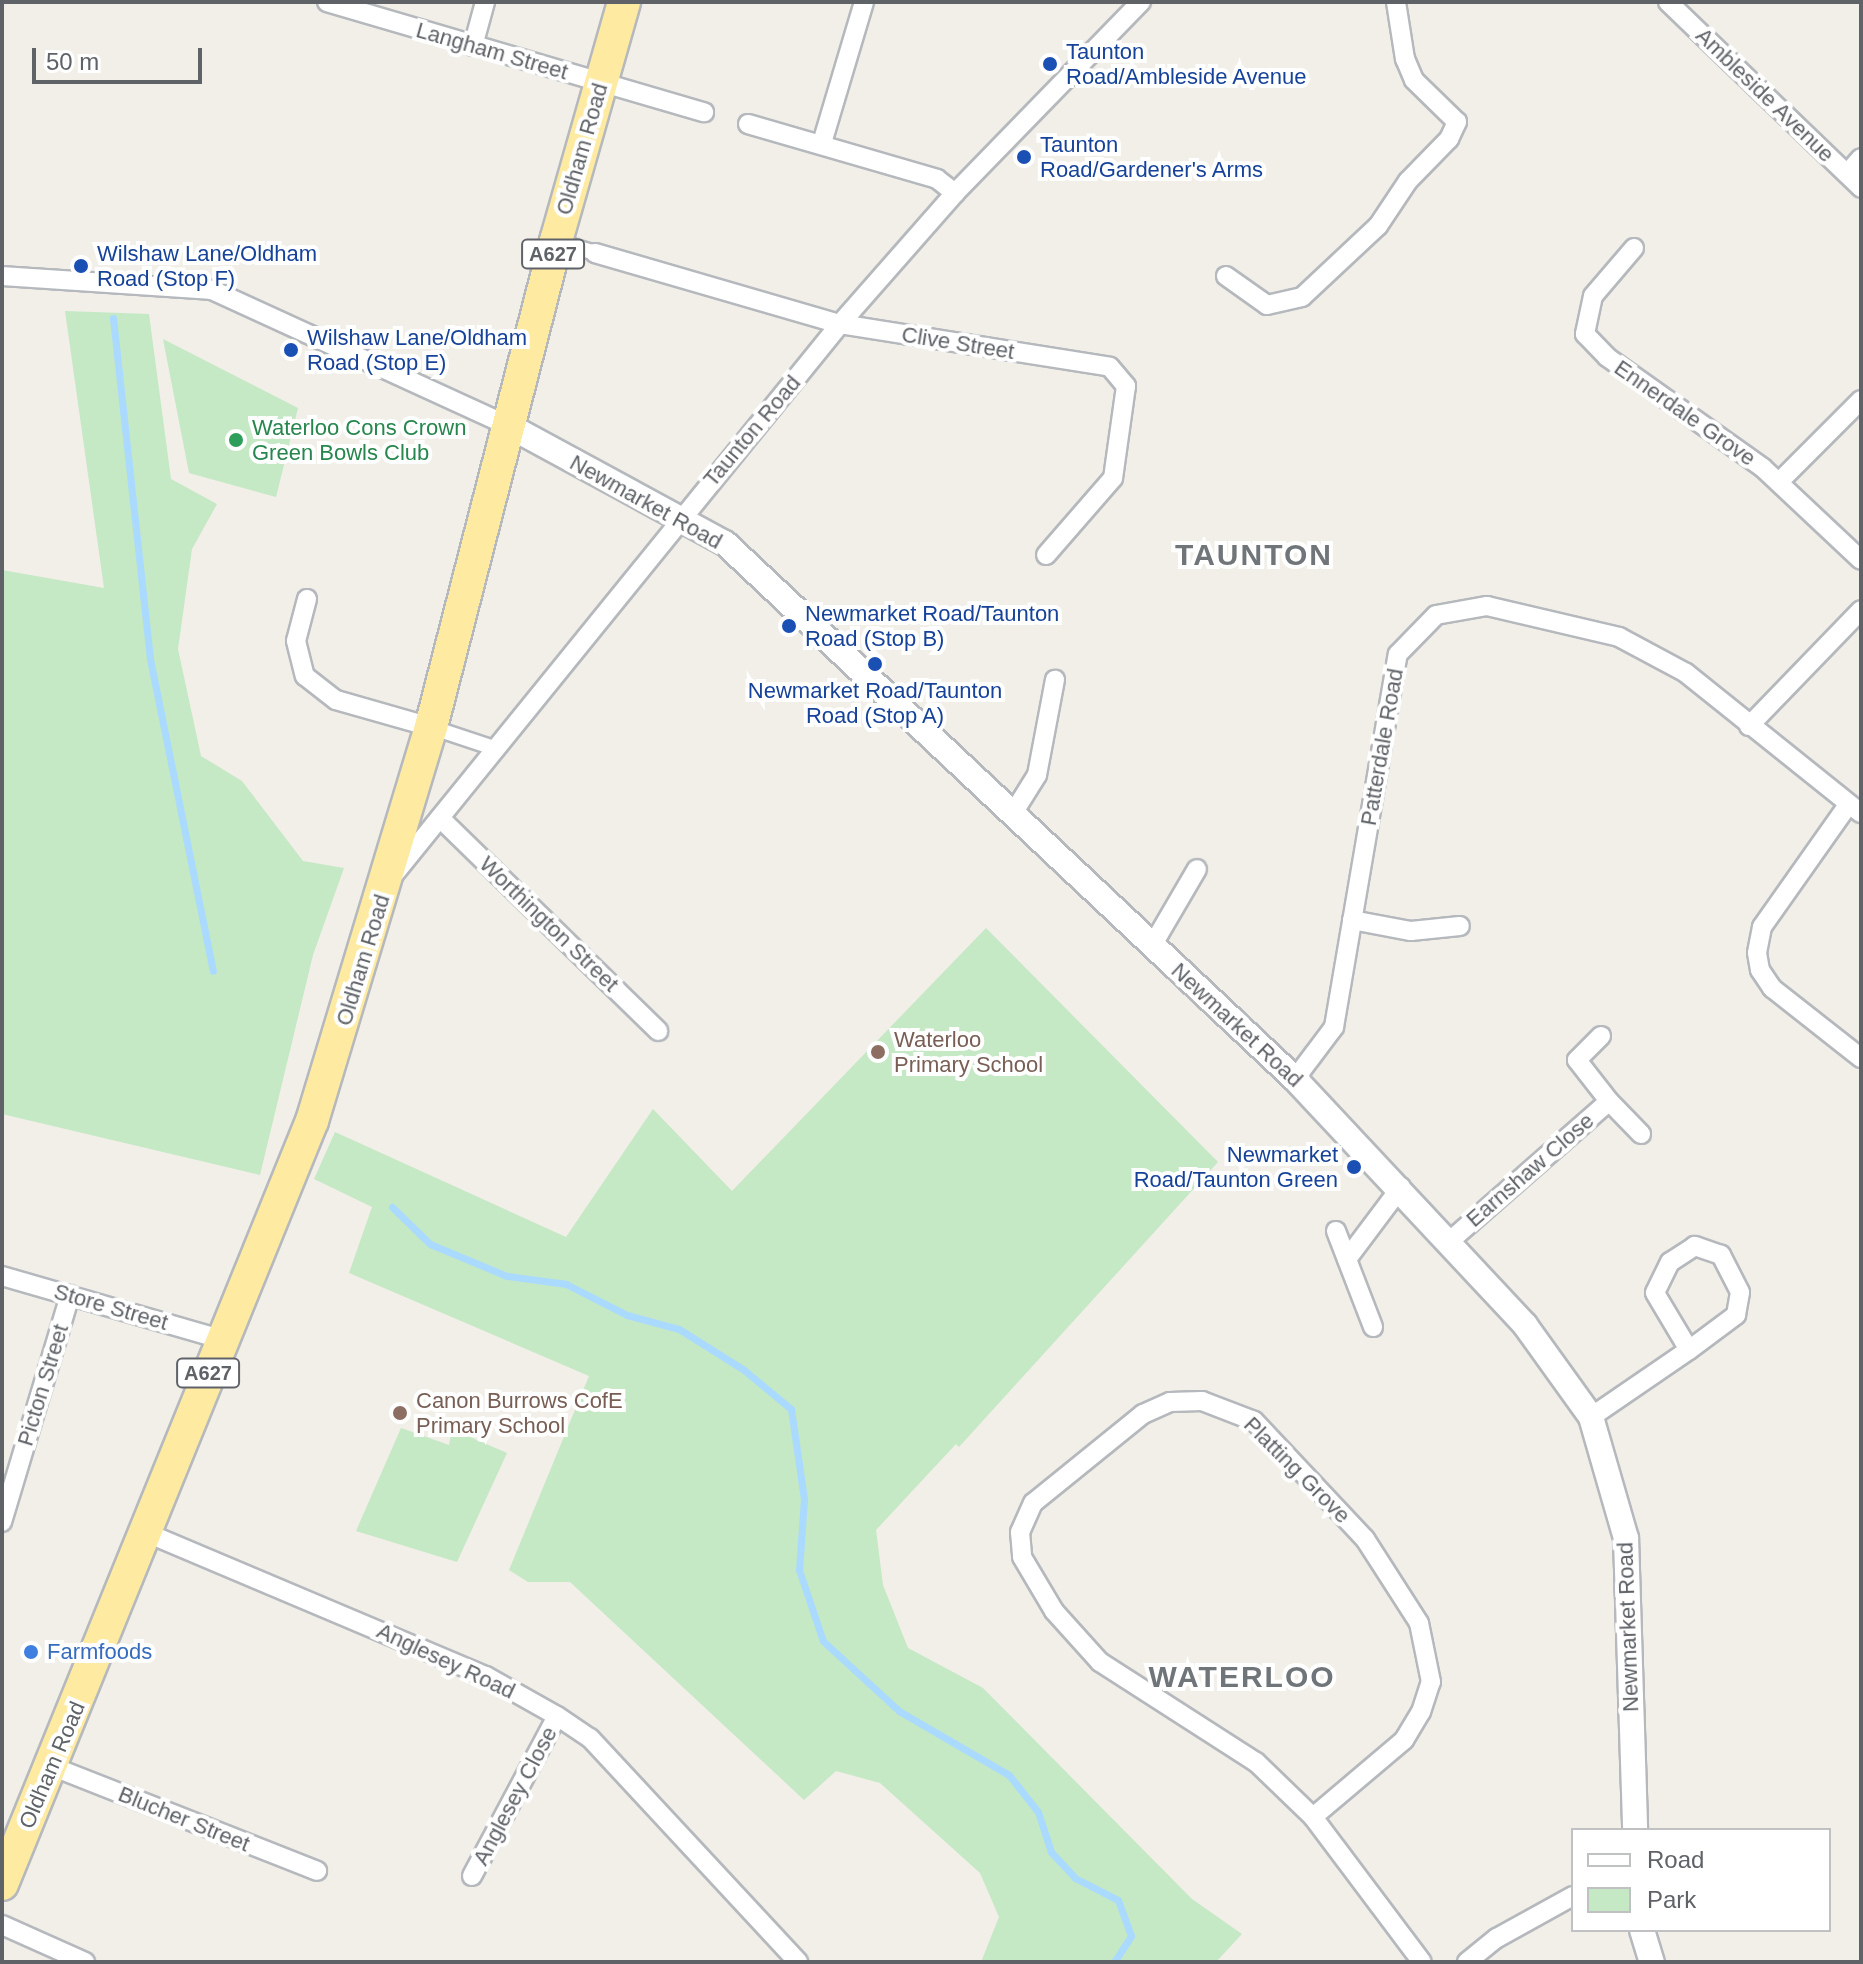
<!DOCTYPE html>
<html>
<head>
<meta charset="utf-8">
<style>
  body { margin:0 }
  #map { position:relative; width:1863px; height:1964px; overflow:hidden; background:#f1efe8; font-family:Helvetica,sans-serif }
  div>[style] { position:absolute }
  .green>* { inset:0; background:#c5e8c5 }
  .stream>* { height:7px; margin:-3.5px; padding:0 3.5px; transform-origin:3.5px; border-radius:3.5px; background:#aadaff }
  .roads { filter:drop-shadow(2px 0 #b5b8bc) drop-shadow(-2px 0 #b5b8bc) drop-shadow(0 2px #b5b8bc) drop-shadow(0 -2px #b5b8bc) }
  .pedestrian>* { height:14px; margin:-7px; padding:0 7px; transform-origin:7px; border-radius:7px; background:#fff }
  .minor>* { height:18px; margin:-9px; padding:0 9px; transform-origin:9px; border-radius:9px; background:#fff }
  .tertiary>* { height:24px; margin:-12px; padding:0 12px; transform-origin:12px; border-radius:12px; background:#fff }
  .trunk>* { height:32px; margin:-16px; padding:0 16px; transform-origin:16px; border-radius:16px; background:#feeaa1 }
  .dots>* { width:22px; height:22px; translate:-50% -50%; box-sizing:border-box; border:4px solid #fff; border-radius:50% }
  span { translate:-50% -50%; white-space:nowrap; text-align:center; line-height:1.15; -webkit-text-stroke:8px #fff; paint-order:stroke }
  .shield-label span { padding:2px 6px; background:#fff; border:2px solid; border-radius:6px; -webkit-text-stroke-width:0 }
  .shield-label { font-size:20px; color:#5f6368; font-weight:700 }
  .street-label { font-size:22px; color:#5f6368 }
  .transit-label { font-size:22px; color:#164399 }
  .left { translate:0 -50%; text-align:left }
  .right { translate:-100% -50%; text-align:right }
  .leisure-label { font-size:22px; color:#27864d }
  .education-label { font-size:22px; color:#785e54 }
  .shop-label { font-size:22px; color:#366cbe }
  .district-label { font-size:30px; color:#70757a; font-weight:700; letter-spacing:2px }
  .frame { position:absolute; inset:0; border:4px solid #5f6368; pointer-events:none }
  .legend { position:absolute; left:1571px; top:1828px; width:260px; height:104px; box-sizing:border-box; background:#fff; border:2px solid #bfc1c3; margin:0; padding:10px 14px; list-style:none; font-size:24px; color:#5f6368 }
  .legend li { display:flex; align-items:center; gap:16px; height:40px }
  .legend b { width:40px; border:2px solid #bfc1c3 }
  .scale { position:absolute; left:32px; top:48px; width:170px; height:36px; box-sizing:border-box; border:4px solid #5f6368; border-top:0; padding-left:10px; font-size:24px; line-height:28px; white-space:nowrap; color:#5f6368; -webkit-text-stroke:6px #fff; paint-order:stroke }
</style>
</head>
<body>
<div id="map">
  <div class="green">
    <i style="clip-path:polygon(65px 311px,149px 314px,171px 479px,217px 504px,192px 549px,178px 649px,201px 756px,242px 781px,303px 861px,344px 868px,313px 955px,260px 1175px,2px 1114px,2px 570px,104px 588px)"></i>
    <i style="clip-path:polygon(163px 339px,298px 408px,276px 497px,189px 473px)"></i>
    <i style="clip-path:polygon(986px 928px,1218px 1162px,959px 1447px,956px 1444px,876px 1530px,883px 1585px,908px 1648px,983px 1688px,1192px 1899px,1242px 1934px,1216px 1962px,981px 1962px,999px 1917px,980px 1873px,880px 1783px,836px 1771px,804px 1800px,570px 1582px,528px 1582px,509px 1570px,589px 1376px,349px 1273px,372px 1207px,314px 1179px,335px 1132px,566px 1237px,653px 1109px,732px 1191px)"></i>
    <i style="clip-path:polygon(401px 1428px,449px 1445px,452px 1429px,507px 1453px,457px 1562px,356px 1531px)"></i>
  </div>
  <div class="stream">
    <i style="left:113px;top:318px;width:343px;rotate:83.8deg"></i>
    <i style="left:150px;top:659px;width:318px;rotate:78.6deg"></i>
    <i style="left:392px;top:1207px;width:53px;rotate:44.2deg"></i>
    <i style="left:430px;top:1244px;width:83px;rotate:22.6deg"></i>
    <i style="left:507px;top:1276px;width:60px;rotate:7.7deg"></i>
    <i style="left:566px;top:1284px;width:68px;rotate:26.9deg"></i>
    <i style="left:627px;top:1315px;width:54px;rotate:15.1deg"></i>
    <i style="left:679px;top:1329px;width:77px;rotate:32.2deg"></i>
    <i style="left:744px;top:1370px;width:61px;rotate:39.7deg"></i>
    <i style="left:791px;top:1409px;width:91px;rotate:81.8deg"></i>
    <i style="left:804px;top:1499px;width:71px;rotate:94deg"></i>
    <i style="left:799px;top:1570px;width:75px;rotate:71.3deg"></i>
    <i style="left:823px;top:1641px;width:103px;rotate:42.6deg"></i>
    <i style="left:899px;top:1711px;width:127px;rotate:30.2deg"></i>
    <i style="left:1009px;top:1775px;width:47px;rotate:51.9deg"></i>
    <i style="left:1038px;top:1812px;width:42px;rotate:72deg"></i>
    <i style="left:1051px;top:1852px;width:35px;rotate:47deg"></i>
    <i style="left:1075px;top:1878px;width:48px;rotate:27.1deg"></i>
    <i style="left:1118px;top:1900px;width:38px;rotate:70deg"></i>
    <i style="left:1131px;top:1936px;width:31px;rotate:123deg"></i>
  </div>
  <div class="roads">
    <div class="pedestrian">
      <i style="left:556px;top:241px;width:41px;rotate:17.1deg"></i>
      <i style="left:431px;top:727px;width:66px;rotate:18.4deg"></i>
    </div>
    <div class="minor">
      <i style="left:327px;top:2px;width:393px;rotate:16.3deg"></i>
      <i style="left:1668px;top:2px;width:268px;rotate:43.9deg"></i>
      <i style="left:473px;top:46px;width:46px;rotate:-74.7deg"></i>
      <i style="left:748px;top:124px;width:197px;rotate:16.2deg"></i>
      <i style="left:937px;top:179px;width:23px;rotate:38deg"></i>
      <i style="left:822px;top:143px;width:147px;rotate:-73.4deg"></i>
      <i style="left:1847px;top:174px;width:21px;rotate:-49deg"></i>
      <i style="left:1634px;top:248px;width:63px;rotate:130.5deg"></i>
      <i style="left:1593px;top:296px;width:39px;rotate:102deg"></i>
      <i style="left:1585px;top:334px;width:32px;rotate:46deg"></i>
      <i style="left:1607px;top:357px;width:191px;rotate:35.4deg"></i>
      <i style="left:1763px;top:468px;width:134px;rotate:43.2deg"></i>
      <i style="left:595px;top:253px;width:255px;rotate:16.2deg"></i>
      <i style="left:840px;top:324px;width:273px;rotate:9deg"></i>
      <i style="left:1110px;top:367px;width:25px;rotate:50deg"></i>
      <i style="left:1126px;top:386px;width:93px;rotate:98deg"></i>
      <i style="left:1113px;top:478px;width:102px;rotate:131deg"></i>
      <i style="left:2px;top:276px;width:210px;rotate:3.8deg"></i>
      <i style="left:212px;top:290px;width:329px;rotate:24.6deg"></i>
      <i style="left:1226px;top:276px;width:50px;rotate:35.3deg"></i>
      <i style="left:1267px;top:305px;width:36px;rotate:-13deg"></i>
      <i style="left:1302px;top:297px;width:104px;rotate:-43.1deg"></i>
      <i style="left:1378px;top:226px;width:54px;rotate:-56.3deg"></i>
      <i style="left:1408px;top:181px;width:59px;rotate:-45.7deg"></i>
      <i style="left:1449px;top:139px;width:19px;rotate:-65deg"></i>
      <i style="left:1457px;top:122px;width:60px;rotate:-135.7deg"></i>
      <i style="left:1414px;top:80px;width:23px;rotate:-113deg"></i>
      <i style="left:1405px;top:59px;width:58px;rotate:-99deg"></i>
      <i style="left:1779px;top:482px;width:116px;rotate:-45deg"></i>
      <i style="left:307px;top:599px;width:43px;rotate:104.7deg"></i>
      <i style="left:296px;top:641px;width:36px;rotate:76deg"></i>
      <i style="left:305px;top:676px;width:39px;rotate:38deg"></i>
      <i style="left:336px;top:700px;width:99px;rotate:15.9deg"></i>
      <i style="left:1749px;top:726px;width:161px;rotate:-46deg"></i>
      <i style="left:1848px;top:805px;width:149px;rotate:125.2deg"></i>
      <i style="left:1762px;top:927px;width:26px;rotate:101deg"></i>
      <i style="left:1757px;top:953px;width:17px;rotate:80deg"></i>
      <i style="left:1760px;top:970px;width:22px;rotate:56deg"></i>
      <i style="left:1772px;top:988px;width:113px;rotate:38.2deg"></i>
      <i style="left:1012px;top:815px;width:47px;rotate:-58deg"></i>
      <i style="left:1037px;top:775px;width:97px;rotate:-79.3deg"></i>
      <i style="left:440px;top:818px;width:305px;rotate:44.3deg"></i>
      <i style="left:395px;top:873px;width:707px;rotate:-50.97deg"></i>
      <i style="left:840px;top:324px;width:174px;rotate:-48.7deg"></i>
      <i style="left:955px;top:193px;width:267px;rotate:-45.8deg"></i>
      <i style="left:1352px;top:920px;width:60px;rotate:10.6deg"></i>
      <i style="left:1411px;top:931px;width:49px;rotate:-5.8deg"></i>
      <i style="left:1152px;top:946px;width:89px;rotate:-59.7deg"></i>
      <i style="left:1295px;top:1079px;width:65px;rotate:-53.1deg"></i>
      <i style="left:1334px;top:1027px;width:378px;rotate:-80.3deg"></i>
      <i style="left:1398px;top:654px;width:54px;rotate:-45.7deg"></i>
      <i style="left:1436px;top:615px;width:52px;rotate:-10deg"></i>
      <i style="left:1487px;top:606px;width:136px;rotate:13.2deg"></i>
      <i style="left:1619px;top:637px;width:76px;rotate:28.2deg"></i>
      <i style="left:1686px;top:673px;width:224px;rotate:38.7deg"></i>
      <i style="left:1609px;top:1101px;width:46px;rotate:45.9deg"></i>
      <i style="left:1336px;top:1231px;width:103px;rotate:68.9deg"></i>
      <i style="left:1451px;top:1240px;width:210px;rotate:-41.3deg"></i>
      <i style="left:1609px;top:1101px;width:52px;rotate:-128deg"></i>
      <i style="left:1577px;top:1060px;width:34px;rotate:-45deg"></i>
      <i style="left:1347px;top:1259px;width:90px;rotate:-53.1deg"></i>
      <i style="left:2px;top:1276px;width:227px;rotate:16.1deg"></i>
      <i style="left:1591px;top:1417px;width:119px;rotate:-34.4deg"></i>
      <i style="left:1689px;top:1350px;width:59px;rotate:-36.7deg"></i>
      <i style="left:1736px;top:1315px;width:23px;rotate:-80deg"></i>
      <i style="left:1740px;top:1292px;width:42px;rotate:-117.2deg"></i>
      <i style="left:1721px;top:1255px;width:28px;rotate:-161deg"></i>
      <i style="left:1695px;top:1246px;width:30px;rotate:147deg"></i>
      <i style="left:1670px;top:1262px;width:34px;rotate:116deg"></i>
      <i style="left:1655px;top:1293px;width:66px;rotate:59.2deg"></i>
      <i style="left:2px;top:1522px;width:237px;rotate:-73.3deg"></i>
      <i style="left:147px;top:1533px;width:368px;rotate:22.9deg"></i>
      <i style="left:486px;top:1676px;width:81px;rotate:29.4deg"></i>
      <i style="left:557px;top:1716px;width:40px;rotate:34deg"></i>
      <i style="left:590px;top:1738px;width:306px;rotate:47.1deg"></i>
      <i style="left:51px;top:1766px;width:286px;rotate:21.5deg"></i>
      <i style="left:1313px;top:1817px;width:119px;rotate:-40.2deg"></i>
      <i style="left:1404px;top:1740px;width:33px;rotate:-59deg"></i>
      <i style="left:1421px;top:1712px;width:32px;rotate:-72deg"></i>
      <i style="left:1431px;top:1682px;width:60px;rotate:-101.5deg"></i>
      <i style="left:1419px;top:1623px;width:100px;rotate:-122.7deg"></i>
      <i style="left:1365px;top:1539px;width:162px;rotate:-133.2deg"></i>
      <i style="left:1254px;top:1421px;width:56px;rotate:-159deg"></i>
      <i style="left:1202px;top:1401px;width:32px;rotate:178deg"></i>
      <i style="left:1170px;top:1402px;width:30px;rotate:156deg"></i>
      <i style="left:1143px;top:1414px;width:141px;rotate:141deg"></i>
      <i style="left:1033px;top:1503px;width:32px;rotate:114deg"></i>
      <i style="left:1020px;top:1532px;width:25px;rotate:85deg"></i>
      <i style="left:1022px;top:1557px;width:63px;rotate:59.3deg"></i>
      <i style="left:1054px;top:1611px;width:69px;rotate:48deg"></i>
      <i style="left:1100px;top:1662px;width:185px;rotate:32.7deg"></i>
      <i style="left:1256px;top:1762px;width:79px;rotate:44deg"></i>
      <i style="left:1313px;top:1817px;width:181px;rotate:53.1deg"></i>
      <i style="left:472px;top:1876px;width:181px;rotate:-62deg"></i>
      <i style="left:2px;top:1925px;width:91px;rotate:24deg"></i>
      <i style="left:1467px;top:1962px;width:38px;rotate:-39deg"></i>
      <i style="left:1497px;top:1938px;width:87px;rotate:-28.9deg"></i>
    </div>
    <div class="tertiary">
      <i style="left:511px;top:427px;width:243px;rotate:28.5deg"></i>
      <i style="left:725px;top:543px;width:782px;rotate:43.24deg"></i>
      <i style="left:1295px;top:1079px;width:337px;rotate:46.9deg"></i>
      <i style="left:1525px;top:1325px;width:113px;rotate:54.3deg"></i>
      <i style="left:1591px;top:1417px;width:126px;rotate:73.9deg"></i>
      <i style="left:1626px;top:1538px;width:292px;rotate:88.2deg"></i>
      <i style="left:1642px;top:1930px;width:34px;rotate:73deg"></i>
    </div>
    <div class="trunk">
      <i style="left:2px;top:1884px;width:824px;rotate:-67.89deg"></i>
      <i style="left:312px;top:1121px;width:412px;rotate:-73.2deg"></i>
      <i style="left:431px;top:727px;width:502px;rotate:-75.58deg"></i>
      <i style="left:556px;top:241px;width:248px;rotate:-74.1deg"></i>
    </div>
  </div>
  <div class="dots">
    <i style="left:1050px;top:64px;background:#1a4fb4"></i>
    <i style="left:1024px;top:157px;background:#1a4fb4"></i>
    <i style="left:81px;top:266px;background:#1a4fb4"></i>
    <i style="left:291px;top:350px;background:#1a4fb4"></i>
    <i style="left:236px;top:440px;background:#2e9e5b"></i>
    <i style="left:789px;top:626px;background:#1a4fb4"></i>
    <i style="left:875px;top:664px;background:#1a4fb4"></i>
    <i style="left:878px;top:1052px;background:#8d6e63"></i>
    <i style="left:1354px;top:1167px;background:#1a4fb4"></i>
    <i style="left:400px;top:1413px;background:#8d6e63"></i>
    <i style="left:31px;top:1652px;background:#3f7fe0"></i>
  </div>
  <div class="shield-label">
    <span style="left:553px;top:254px">A627</span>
    <span style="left:208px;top:1373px">A627</span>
  </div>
  <div class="street-label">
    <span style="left:492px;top:51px;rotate:16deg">Langham Street</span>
    <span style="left:1765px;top:95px;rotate:44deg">Ambleside Avenue</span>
    <span style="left:582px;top:149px;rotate:-74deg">Oldham Road</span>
    <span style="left:958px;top:343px;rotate:9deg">Clive Street</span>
    <span style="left:1685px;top:413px;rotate:35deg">Ennerdale Grove</span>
    <span style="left:752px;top:431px;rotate:-50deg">Taunton Road</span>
    <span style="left:646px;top:502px;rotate:29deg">Newmarket Road</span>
    <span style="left:1382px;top:747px;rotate:-80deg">Patterdale Road</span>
    <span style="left:549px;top:924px;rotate:44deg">Worthington Street</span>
    <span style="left:363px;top:960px;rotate:-73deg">Oldham Road</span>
    <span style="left:1237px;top:1025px;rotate:43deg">Newmarket Road</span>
    <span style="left:1530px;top:1170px;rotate:-41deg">Earnshaw Close</span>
    <span style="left:111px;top:1307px;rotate:16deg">Store Street</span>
    <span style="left:43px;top:1385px;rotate:-73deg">Picton Street</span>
    <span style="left:1297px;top:1470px;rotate:45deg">Platting Grove</span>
    <span style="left:1628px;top:1627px;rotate:-92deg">Newmarket Road</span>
    <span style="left:446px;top:1661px;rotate:25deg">Anglesey Road</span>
    <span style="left:52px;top:1765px;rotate:-67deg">Oldham Road</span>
    <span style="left:515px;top:1796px;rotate:-62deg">Anglesey Close</span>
    <span style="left:184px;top:1819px;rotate:22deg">Blucher Street</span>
  </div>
  <div class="transit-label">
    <span class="left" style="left:1066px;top:64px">Taunton<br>Road/Ambleside Avenue</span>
    <span class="left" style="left:1040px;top:157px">Taunton<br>Road/Gardener's Arms</span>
    <span class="left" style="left:97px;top:266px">Wilshaw Lane/Oldham<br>Road (Stop F)</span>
    <span class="left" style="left:307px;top:350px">Wilshaw Lane/Oldham<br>Road (Stop E)</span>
    <span class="left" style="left:805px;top:626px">Newmarket Road/Taunton<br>Road (Stop B)</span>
    <span style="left:875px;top:703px">Newmarket Road/Taunton<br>Road (Stop A)</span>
    <span class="right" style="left:1338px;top:1167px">Newmarket<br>Road/Taunton Green</span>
  </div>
  <div class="leisure-label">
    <span class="left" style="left:252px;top:440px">Waterloo Cons Crown<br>Green Bowls Club</span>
  </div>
  <div class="education-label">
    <span class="left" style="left:894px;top:1052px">Waterloo<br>Primary School</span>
    <span class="left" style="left:416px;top:1413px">Canon Burrows CofE<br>Primary School</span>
  </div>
  <div class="shop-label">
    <span class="left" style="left:47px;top:1652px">Farmfoods</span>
  </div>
  <div class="district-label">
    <span style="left:1254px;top:555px">TAUNTON</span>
    <span style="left:1242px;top:1677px">WATERLOO</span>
  </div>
  <div class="frame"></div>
  <ul class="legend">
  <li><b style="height:10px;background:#fff"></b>Road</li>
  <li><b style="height:22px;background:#c5e8c5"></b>Park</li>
  </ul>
  <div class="scale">50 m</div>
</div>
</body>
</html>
